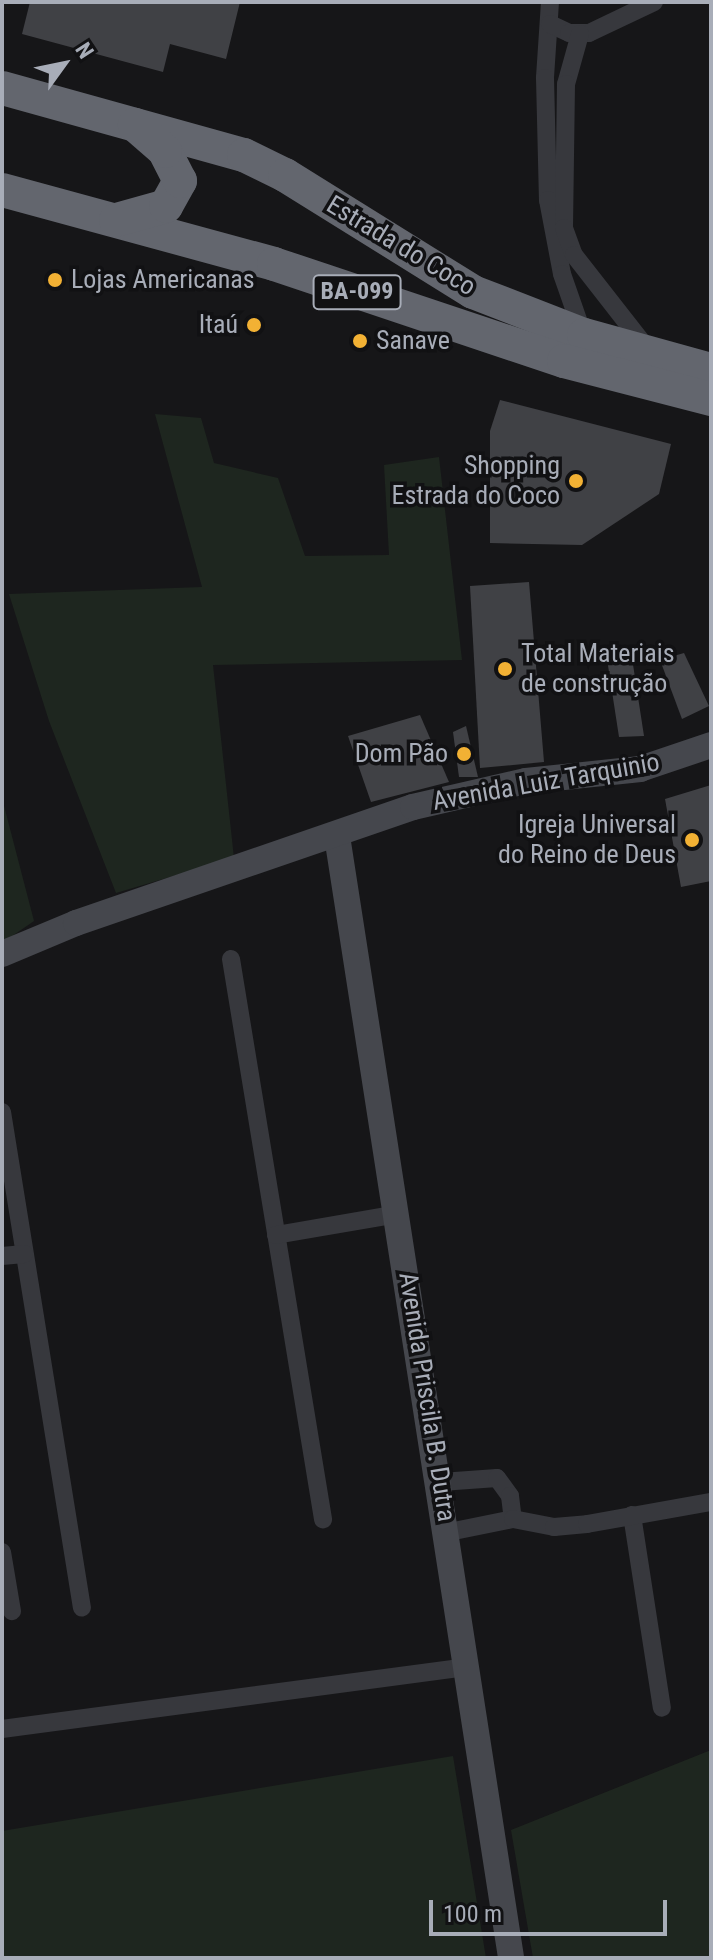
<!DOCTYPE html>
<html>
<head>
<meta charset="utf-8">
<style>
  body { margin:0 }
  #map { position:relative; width:713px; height:1960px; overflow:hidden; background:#161618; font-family:"Roboto Condensed",sans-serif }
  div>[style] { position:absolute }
  .green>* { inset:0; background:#1e261f }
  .building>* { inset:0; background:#404145 }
  .street>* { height:18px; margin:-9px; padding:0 9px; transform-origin:9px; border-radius:9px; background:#37383d }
  .secondary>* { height:26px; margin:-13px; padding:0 13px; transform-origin:13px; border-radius:13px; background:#45474d }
  .highway>* { height:34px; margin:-17px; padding:0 17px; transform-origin:17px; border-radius:17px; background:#63666e }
  .dots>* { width:22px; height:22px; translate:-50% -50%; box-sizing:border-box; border:4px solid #111113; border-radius:50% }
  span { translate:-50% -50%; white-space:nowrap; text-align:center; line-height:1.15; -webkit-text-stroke:7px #111113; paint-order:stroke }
  .shield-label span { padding:2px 6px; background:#111113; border:2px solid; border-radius:6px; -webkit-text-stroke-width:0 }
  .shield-label { font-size:24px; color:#a8adb8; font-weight:700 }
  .street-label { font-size:26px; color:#a8adb8 }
  .poi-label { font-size:26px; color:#a8adb8 }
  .left { translate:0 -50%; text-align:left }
  .right { translate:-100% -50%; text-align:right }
  .frame { position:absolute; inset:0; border:4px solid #a8adb8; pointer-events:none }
  .north { position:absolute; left:24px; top:24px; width:80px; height:80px; -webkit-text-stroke:6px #111113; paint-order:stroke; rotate:57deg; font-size:22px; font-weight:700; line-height:32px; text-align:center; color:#a8adb8 }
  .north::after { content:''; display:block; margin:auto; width:28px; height:36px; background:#a8adb8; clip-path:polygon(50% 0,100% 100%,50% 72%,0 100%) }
  .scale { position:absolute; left:429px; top:1900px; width:238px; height:36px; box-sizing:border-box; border:4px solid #a8adb8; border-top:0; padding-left:10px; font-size:24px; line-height:28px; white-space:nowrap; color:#a8adb8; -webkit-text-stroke:6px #111113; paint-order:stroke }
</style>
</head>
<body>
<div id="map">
  <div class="green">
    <i style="clip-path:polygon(155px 414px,201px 418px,214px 463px,278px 478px,305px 556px,389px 555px,384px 465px,439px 457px,462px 660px,213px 665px,234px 858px,116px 893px,49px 721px,9px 594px,202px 587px)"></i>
    <i style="clip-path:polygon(2px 798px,34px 921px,2px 943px)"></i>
    <i style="clip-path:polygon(711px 1750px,711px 1958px,533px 1958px,511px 1830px)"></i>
    <i style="clip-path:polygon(453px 1756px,486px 1958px,2px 1958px,2px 1831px)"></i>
  </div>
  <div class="building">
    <i style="clip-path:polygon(30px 2px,240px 2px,226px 59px,170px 44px,163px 72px,22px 34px)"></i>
    <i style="clip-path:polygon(500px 400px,671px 444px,659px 494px,582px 545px,490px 543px,490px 431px)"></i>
    <i style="clip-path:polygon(529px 582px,544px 762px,480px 768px,470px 586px)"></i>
    <i style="clip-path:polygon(684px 653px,709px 706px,682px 719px,660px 660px)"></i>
    <i style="clip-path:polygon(632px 658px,644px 736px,619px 737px,607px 659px)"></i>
    <i style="clip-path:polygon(420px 715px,449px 782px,371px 802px,348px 736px)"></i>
    <i style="clip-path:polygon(466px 726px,478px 777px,459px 777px,453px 732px)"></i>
    <i style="clip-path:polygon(711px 785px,711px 881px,681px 887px,665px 799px)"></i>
  </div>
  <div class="street">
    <i style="left:550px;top:2px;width:76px;rotate:93.8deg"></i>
    <i style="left:545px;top:78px;width:122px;rotate:88.6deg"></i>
    <i style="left:548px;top:200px;width:75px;rotate:79.3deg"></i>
    <i style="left:562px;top:274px;width:64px;rotate:70.7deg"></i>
    <i style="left:550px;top:24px;width:21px;rotate:25deg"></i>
    <i style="left:569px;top:33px;width:20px"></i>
    <i style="left:589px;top:33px;width:72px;rotate:-25.5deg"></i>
    <i style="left:580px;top:34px;width:52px;rotate:105.6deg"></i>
    <i style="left:566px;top:84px;width:144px;rotate:90.8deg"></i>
    <i style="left:564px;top:228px;width:29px;rotate:70deg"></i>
    <i style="left:574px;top:255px;width:122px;rotate:52deg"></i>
    <i style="left:231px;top:959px;width:568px;rotate:80.67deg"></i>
    <i style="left:2px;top:1112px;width:502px;rotate:80.84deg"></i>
    <i style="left:276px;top:1235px;width:123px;rotate:-9.8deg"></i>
    <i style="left:2px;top:1256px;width:22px;rotate:-5deg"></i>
    <i style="left:441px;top:1482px;width:56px;rotate:-4.1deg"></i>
    <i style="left:497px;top:1478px;width:22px;rotate:54deg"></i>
    <i style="left:510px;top:1496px;width:23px;rotate:83deg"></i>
    <i style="left:632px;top:1515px;width:195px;rotate:81.2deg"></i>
    <i style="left:449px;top:1532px;width:65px;rotate:-11.5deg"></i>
    <i style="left:513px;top:1519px;width:42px;rotate:11deg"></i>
    <i style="left:554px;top:1527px;width:33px;rotate:-5deg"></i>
    <i style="left:587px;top:1524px;width:126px;rotate:-10.1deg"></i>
    <i style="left:2px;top:1552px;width:60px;rotate:80.4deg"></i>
    <i style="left:2px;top:1729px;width:468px;rotate:-7.6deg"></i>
  </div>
  <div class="secondary">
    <i style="left:337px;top:836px;width:1135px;rotate:81.18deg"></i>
    <i style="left:2px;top:954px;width:80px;rotate:-22.7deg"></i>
    <i style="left:76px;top:923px;width:356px;rotate:-19deg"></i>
    <i style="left:413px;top:807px;width:116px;rotate:-13deg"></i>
    <i style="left:526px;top:781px;width:115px;rotate:-6deg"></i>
    <i style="left:640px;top:769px;width:75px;rotate:-18.7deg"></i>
  </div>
  <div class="highway">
    <i style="left:2px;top:88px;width:251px;rotate:15.5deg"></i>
    <i style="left:244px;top:155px;width:46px;rotate:26deg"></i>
    <i style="left:285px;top:175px;width:221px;rotate:31.9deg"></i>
    <i style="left:473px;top:292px;width:119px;rotate:21.2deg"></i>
    <i style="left:584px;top:335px;width:132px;rotate:15.4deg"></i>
    <i style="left:2px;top:190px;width:282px;rotate:15.2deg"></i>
    <i style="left:274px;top:264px;width:306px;rotate:18.5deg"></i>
    <i style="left:564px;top:361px;width:152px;rotate:14.5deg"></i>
    <i style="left:116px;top:220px;width:52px;rotate:-15.6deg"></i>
    <i style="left:166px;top:206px;width:29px;rotate:-61deg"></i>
    <i style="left:180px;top:181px;width:34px;rotate:-117deg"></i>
    <i style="left:165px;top:151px;width:40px;rotate:-139deg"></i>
  </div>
  <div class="dots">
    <i style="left:55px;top:280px;background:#f2b134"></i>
    <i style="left:254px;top:325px;background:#f2b134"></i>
    <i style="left:360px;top:341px;background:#f2b134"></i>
    <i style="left:576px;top:481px;background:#f2b134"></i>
    <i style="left:505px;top:669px;background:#f2b134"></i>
    <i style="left:464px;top:754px;background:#f2b134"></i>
    <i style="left:692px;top:840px;background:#f2b134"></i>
  </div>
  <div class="shield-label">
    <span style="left:357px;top:292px">BA-099</span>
  </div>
  <div class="street-label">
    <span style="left:401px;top:246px;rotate:31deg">Estrada do Coco</span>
    <span style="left:546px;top:782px;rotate:-10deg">Avenida Luiz Tarquinio</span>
    <span style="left:427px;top:1397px;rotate:81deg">Avenida Priscila B. Dutra</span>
  </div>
  <div class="poi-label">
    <span class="left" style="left:71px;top:280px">Lojas Americanas</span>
    <span class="right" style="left:238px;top:325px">Itaú</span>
    <span class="left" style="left:376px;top:341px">Sanave</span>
    <span class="right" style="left:560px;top:481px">Shopping<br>Estrada do Coco</span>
    <span class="left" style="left:521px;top:669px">Total Materiais<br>de construção</span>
    <span class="right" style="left:448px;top:754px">Dom Pão</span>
    <span class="right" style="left:676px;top:840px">Igreja Universal<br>do Reino de Deus</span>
  </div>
  <div class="frame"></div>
  <div class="north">N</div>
  <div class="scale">100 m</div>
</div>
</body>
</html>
